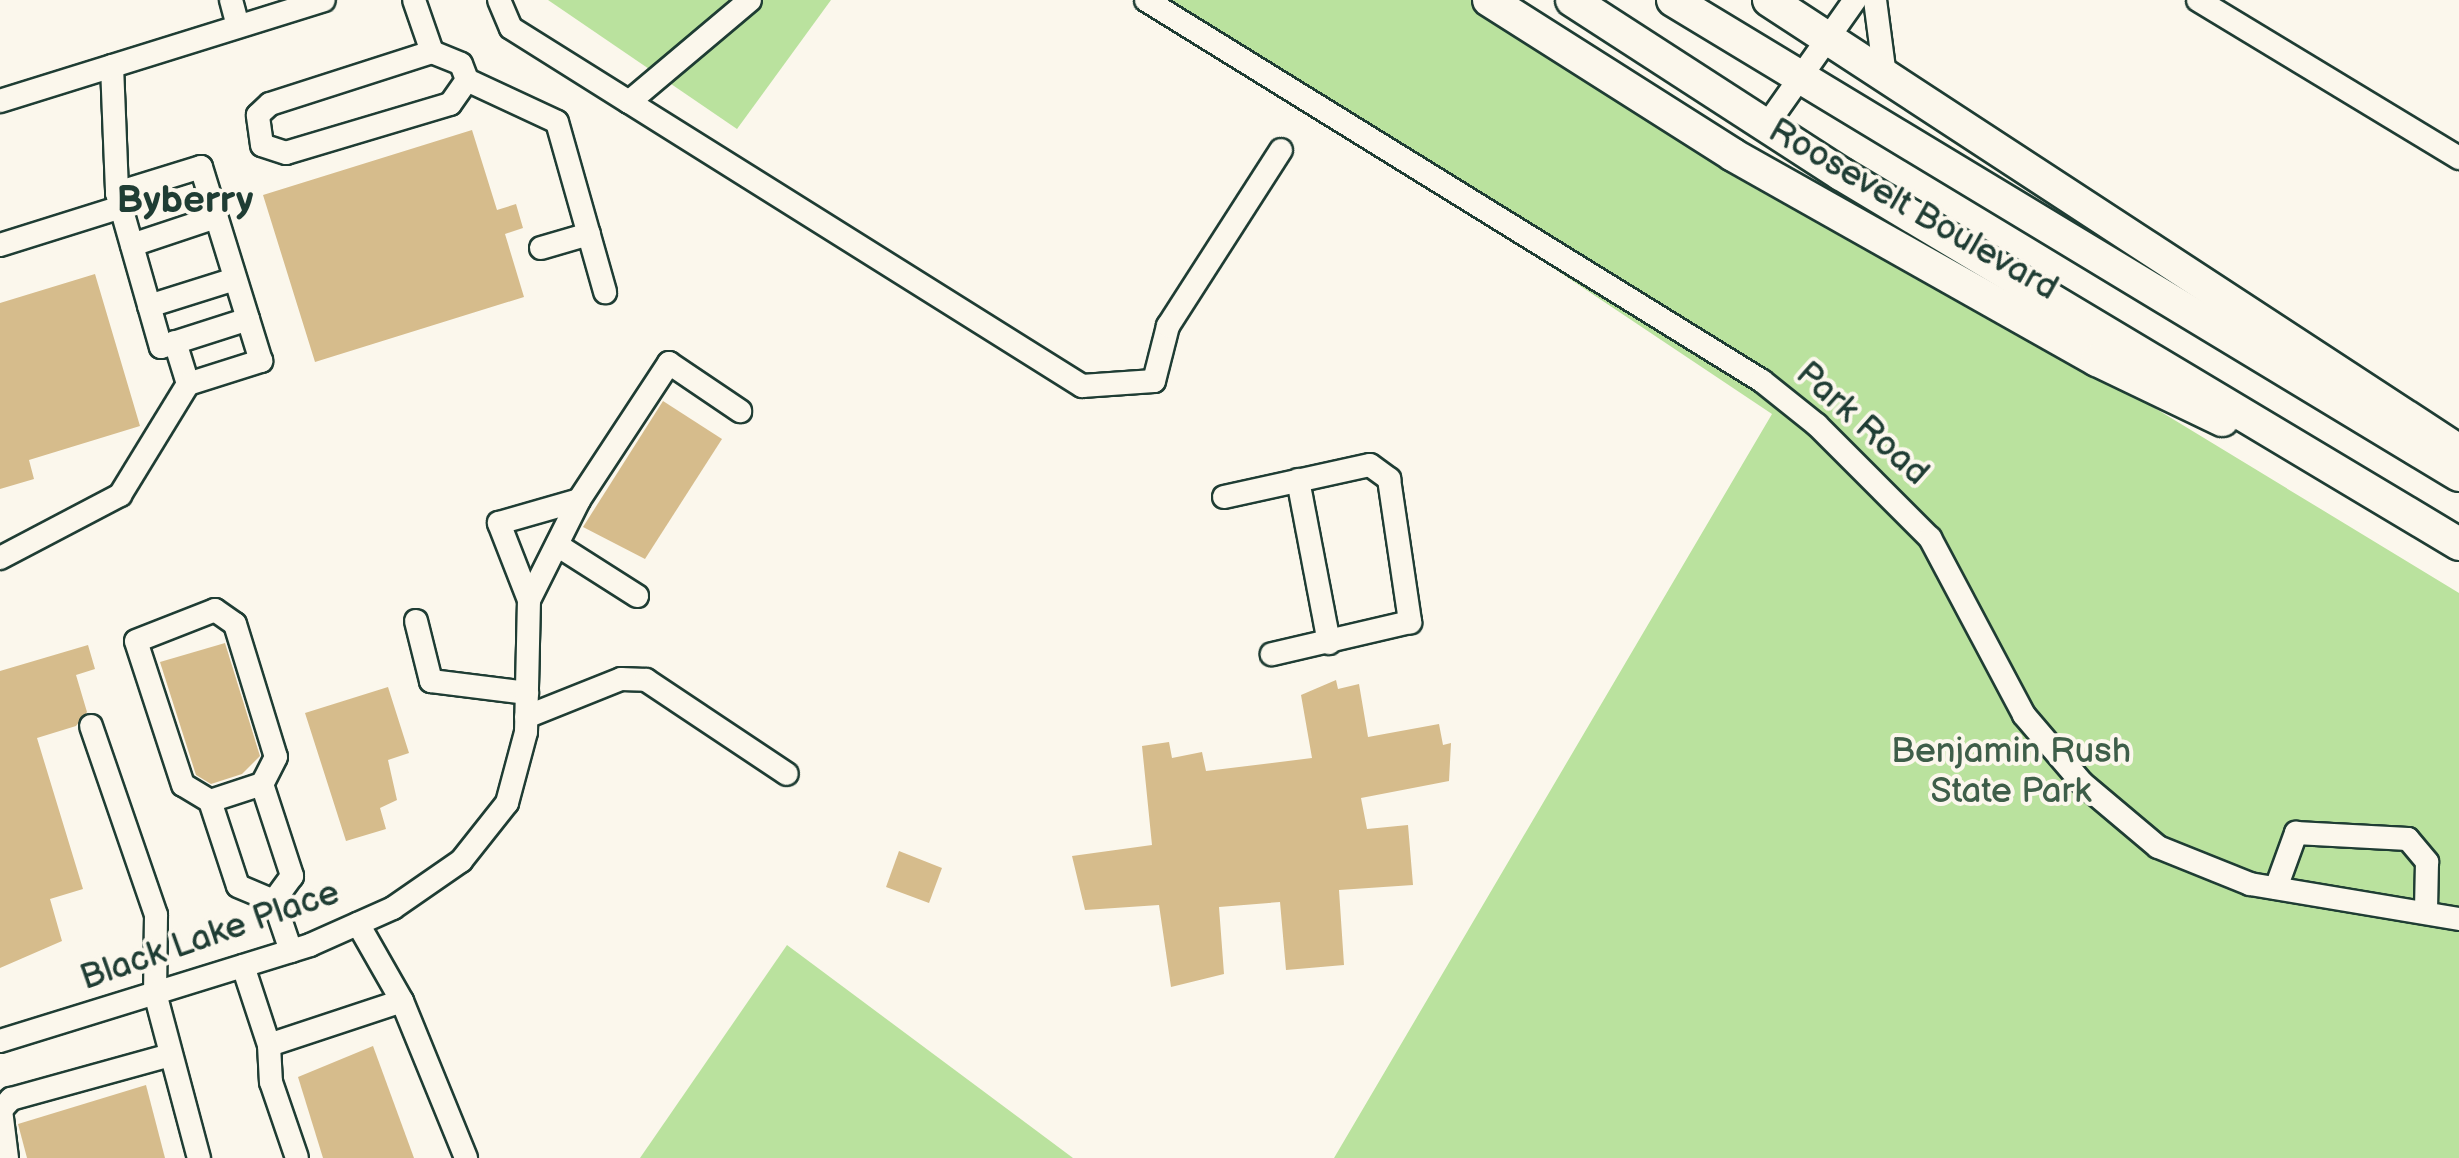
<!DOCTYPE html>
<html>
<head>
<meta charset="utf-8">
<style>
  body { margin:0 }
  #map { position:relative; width:2459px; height:1158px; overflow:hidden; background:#fbf7ec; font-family:"Balsamiq Sans",sans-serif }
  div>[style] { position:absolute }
  .green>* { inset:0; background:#bae29e }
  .building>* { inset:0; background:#d6bc8c }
  .roads { filter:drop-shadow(2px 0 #1f3d34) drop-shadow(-2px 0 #1f3d34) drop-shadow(0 2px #1f3d34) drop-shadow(0 -2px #1f3d34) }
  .minor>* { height:22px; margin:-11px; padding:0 11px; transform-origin:11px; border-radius:11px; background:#fbf7ec }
  .highway>* { height:32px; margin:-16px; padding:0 16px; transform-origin:16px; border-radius:16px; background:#fbf7ec }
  span { translate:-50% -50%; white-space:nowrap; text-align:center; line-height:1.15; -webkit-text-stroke:8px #fbf7ec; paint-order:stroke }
  .street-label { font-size:35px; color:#1f3d34 }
  .park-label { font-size:35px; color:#3e5e49 }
  .neighbourhood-label { font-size:38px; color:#1f3d34; font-weight:700 }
</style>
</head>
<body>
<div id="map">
  <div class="green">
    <i style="clip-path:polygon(548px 0,831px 0,737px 129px)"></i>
    <i style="clip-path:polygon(1152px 0,1483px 0,2459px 593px,2459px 1158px,1334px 1158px,1772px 414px)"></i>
    <i style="clip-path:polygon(787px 945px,1073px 1158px,640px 1158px)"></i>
  </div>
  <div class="building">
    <i style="clip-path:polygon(472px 130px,497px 210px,516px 204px,523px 228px,505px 234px,524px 297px,315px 362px,263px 195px)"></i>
    <i style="clip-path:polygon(95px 274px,140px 426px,29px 460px,34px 479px,0 489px,0 303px)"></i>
    <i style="clip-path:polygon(663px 401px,722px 439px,645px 559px,583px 527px)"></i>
    <i style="clip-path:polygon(225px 643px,260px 756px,242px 774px,211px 784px,196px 775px,160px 662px)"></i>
    <i style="clip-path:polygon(88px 645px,95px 669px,76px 675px,87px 712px,76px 726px,37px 738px,83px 889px,50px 899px,62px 941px,0 968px,0 671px)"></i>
    <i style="clip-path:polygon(1336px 680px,1338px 689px,1359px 684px,1368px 737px,1439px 724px,1443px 745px,1451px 743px,1449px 781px,1361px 798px,1367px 829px,1408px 825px,1413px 885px,1339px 890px,1344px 965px,1286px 970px,1280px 902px,1219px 907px,1224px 974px,1171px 987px,1159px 905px,1085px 910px,1072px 856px,1152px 845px,1142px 746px,1169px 742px,1172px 758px,1202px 752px,1206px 771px,1312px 758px,1301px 695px)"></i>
    <i style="clip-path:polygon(388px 687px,409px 753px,388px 760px,397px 800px,380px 808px,386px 829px,346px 841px,305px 713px)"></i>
    <i style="clip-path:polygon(899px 851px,942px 868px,929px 903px,886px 887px)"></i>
    <i style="clip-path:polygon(373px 1046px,414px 1158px,323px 1158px,298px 1077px)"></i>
    <i style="clip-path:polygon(146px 1085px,165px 1158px,27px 1158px,18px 1124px)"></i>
  </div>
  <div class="roads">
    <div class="minor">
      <i style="left:231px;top:0;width:27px;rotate:75deg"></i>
      <i style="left:414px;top:0;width:55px;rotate:70.9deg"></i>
      <i style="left:499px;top:0;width:30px;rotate:67deg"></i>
      <i style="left:511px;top:28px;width:139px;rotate:32.1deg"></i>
      <i style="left:629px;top:102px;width:158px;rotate:-40.1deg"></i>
      <i style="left:1146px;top:0;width:724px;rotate:31.74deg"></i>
      <i style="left:1762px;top:381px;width:70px;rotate:38.7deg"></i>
      <i style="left:1817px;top:425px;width:160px;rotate:45deg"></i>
      <i style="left:1930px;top:538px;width:200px;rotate:62deg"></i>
      <i style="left:2024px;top:715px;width:89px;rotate:49.5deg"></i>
      <i style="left:2082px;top:783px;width:99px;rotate:40.1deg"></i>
      <i style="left:2158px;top:847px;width:99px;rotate:21.9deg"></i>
      <i style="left:2250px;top:884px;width:212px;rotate:9.5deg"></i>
      <i style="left:1875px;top:0;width:77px;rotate:82.5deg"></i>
      <i style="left:2198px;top:0;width:305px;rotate:31.2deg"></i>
      <i style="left:432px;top:52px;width:31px;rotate:22deg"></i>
      <i style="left:461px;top:64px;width:17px;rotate:69deg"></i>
      <i style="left:467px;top:80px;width:29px;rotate:125deg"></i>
      <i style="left:450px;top:104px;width:171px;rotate:163.4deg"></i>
      <i style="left:286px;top:153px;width:25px;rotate:-162deg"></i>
      <i style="left:262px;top:145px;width:30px;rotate:-98deg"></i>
      <i style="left:258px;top:115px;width:16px;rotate:-43deg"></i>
      <i style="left:270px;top:104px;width:170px;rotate:-17.8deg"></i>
      <i style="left:112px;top:66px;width:127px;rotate:87.7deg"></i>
      <i style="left:117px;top:193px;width:160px;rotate:74.1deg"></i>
      <i style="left:161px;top:347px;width:91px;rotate:-17.8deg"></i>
      <i style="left:248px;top:319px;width:159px;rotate:-107.2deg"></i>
      <i style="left:201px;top:167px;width:88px;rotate:162.8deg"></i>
      <i style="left:467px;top:80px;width:99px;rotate:25deg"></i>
      <i style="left:557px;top:122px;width:177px;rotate:74.2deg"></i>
      <i style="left:0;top:101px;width:339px;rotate:-17.3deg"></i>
      <i style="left:629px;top:102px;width:535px;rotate:32.08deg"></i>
      <i style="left:1082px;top:386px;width:72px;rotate:-4deg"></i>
      <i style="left:1154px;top:381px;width:57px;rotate:-75.7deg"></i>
      <i style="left:1168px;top:326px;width:209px;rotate:-57.3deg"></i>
      <i style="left:1766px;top:126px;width:154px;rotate:-54.8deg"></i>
      <i style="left:0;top:245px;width:127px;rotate:-17.4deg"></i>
      <i style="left:132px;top:245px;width:89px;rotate:-18.4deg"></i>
      <i style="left:541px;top:248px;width:50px;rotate:-16.3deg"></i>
      <i style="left:149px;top:306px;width:90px;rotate:-17.4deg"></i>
      <i style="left:175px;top:342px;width:44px;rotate:72.8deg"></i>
      <i style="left:188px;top:384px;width:77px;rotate:-17.5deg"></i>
      <i style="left:261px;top:361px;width:44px;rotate:-107.2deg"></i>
      <i style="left:1298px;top:480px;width:166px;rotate:79.2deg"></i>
      <i style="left:1224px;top:497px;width:149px;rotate:-12.4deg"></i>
      <i style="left:1370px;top:465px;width:24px;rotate:36deg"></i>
      <i style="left:1389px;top:479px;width:145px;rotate:81.6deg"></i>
      <i style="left:1410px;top:622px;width:142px;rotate:166.9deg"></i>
      <i style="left:557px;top:545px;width:95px;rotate:32.5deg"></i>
      <i style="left:0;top:558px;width:136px;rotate:-27.7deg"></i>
      <i style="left:120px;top:495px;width:130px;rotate:-58.5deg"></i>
      <i style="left:529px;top:600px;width:112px;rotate:-63.4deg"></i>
      <i style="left:215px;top:610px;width:24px;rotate:35deg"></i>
      <i style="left:235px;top:624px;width:139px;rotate:72.9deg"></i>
      <i style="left:276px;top:757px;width:30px;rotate:117deg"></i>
      <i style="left:262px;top:784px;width:55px;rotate:161.9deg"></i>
      <i style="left:210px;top:801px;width:31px;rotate:-149deg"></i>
      <i style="left:183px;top:785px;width:151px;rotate:-108.1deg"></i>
      <i style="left:136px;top:641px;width:85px;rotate:-21.4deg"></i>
      <i style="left:416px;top:621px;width:62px;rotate:76deg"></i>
      <i style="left:431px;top:681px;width:97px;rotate:7.1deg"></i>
      <i style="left:526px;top:717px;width:102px;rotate:-21.8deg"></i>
      <i style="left:621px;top:679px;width:25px;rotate:2deg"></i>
      <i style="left:646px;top:680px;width:169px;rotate:33.7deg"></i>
      <i style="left:91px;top:726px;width:200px;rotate:71deg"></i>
      <i style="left:156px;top:915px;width:78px;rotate:90.7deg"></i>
      <i style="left:155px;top:993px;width:171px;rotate:75.1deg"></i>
      <i style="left:262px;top:784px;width:97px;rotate:71.9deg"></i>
      <i style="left:292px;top:876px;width:31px;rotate:126deg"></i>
      <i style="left:274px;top:901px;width:53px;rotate:71.2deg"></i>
      <i style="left:210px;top:801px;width:89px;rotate:71.8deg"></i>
      <i style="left:238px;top:886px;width:39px;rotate:23deg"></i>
      <i style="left:2276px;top:888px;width:59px;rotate:-70deg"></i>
      <i style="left:2296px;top:833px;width:112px;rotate:3.1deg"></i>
      <i style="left:2408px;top:839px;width:30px;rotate:50deg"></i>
      <i style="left:2427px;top:862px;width:48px;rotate:91.2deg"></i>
      <i style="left:243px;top:966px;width:83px;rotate:71.8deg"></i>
      <i style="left:269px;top:1045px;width:140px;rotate:-18.3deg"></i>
      <i style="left:402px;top:1001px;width:89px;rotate:-119.7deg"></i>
      <i style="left:402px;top:1001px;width:170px;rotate:67.8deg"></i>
      <i style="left:0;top:1041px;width:325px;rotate:-17.2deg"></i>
      <i style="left:310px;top:945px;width:91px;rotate:-24deg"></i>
      <i style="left:393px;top:908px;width:83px;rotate:-34.7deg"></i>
      <i style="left:461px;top:861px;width:74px;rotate:-51.6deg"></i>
      <i style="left:507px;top:803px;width:73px;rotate:-75deg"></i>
      <i style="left:526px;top:732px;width:132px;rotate:-88.7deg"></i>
      <i style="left:529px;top:600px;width:83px;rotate:-111.3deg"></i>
      <i style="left:499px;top:523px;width:83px;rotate:-16deg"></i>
      <i style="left:579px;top:500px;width:164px;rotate:-56.7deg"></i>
      <i style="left:669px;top:363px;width:86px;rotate:34.1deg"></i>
      <i style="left:269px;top:1045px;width:37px;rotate:87deg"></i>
      <i style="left:271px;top:1082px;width:80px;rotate:71.1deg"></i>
      <i style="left:7px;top:1158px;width:48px;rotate:-97.1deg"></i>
      <i style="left:1px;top:1110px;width:15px;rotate:-48deg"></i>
      <i style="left:11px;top:1099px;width:162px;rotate:-15.4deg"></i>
    </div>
    <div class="highway">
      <i style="left:1489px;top:0;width:289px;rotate:32.4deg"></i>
      <i style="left:1733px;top:155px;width:418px;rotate:29.4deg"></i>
      <i style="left:2097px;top:360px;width:139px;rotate:25.6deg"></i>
      <i style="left:1572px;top:0;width:320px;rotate:32.9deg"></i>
      <i style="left:1841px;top:174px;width:720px;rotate:30.91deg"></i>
      <i style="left:1673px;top:0;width:918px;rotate:31.15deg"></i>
      <i style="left:1769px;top:0;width:824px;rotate:33.17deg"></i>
    </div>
  </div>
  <div class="street-label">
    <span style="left:1913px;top:210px;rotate:30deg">Roosevelt Boulevard</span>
    <span style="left:1862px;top:424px;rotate:42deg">Park Road</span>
    <span style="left:210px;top:936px;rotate:-19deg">Black Lake Place</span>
  </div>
  <div class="park-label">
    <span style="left:2011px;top:772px">Benjamin Rush<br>State Park</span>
  </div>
  <div class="neighbourhood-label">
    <span style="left:185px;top:201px">Byberry</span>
  </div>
</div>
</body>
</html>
